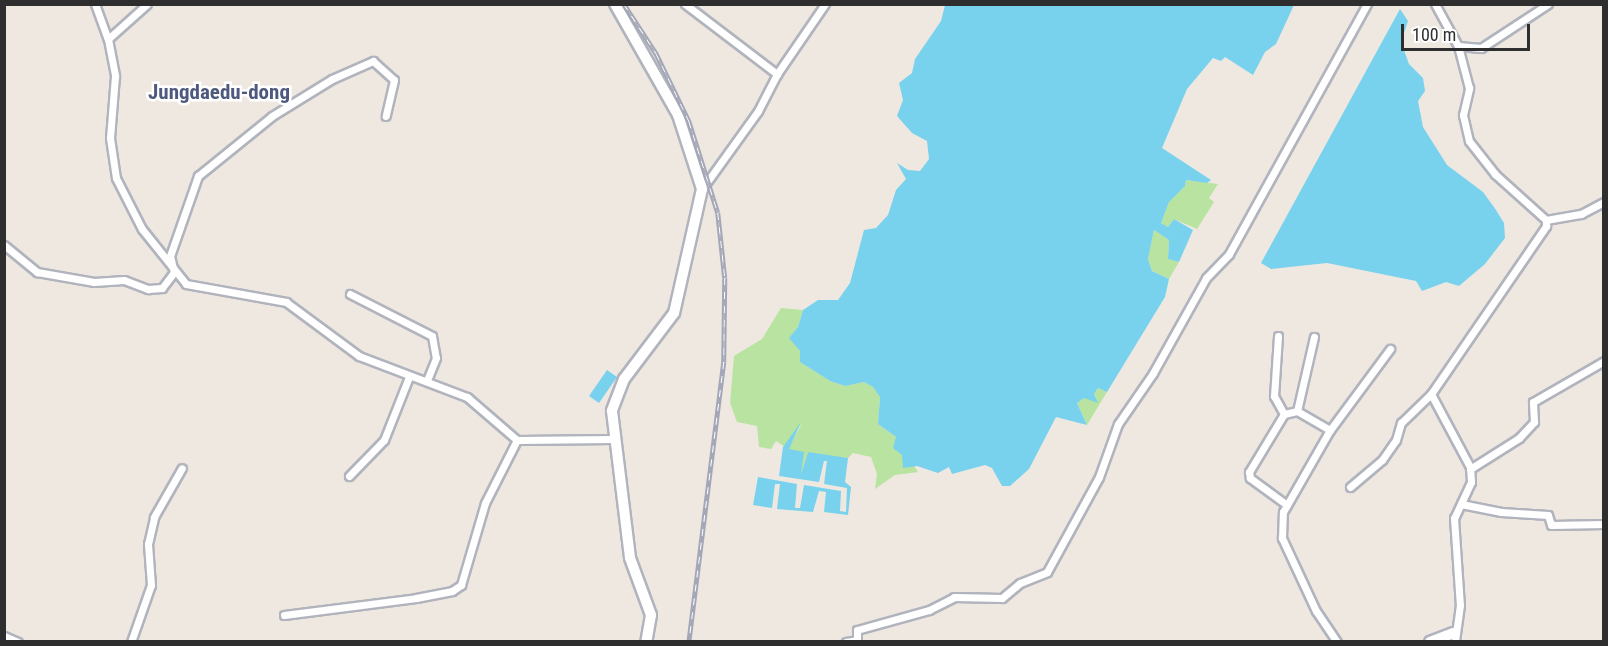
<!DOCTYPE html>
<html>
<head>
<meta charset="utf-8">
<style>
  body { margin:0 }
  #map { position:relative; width:1608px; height:646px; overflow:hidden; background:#eee8e1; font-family:"Roboto Condensed",sans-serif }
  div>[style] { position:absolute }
  .green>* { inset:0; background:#b9e3a0 }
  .water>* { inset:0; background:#78d2ed }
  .roads { filter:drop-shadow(2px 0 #b1b4bd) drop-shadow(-2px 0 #b1b4bd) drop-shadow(0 2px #b1b4bd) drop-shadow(0 -2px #b1b4bd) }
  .street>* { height:7px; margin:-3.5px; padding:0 3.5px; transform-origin:3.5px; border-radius:3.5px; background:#fff }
  .secondary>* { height:10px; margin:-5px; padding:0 5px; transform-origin:5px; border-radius:5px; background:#fff }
  .rail>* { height:4.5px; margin-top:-2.25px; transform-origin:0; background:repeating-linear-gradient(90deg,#fff 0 7px,#a3a7b7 0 14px); box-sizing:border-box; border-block:2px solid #a3a7b7 }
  span { translate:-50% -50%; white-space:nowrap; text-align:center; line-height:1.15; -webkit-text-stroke:5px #fff; paint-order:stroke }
  .quarter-label { font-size:21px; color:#4e597e; font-weight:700 }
  .frame { position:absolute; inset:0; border:6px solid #2e2e2e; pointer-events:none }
  .scale { position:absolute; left:1401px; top:24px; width:129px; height:27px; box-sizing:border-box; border:3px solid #2e2e2e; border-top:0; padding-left:8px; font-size:18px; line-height:21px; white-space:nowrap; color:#2e2e2e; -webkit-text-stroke:4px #fff; paint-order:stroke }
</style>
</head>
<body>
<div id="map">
  <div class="green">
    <i style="clip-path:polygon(1186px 180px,1218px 184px,1209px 198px,1214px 202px,1197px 229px,1174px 219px,1168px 227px,1161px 223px,1169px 201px,1185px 186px)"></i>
    <i style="clip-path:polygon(1154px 230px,1169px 240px,1168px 259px,1179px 262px,1169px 279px,1152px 271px,1148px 259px)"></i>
    <i style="clip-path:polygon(781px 308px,803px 310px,798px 327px,790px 338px,800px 351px,800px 362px,830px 381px,845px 386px,864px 382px,873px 387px,880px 397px,878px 424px,896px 437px,918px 472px,895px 475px,875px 489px,877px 474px,871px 457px,853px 453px,848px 458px,828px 458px,808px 452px,801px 474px,788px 449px,802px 423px,785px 447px,776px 441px,771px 449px,759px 447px,757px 426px,737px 422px,730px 403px,734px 356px,762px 339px)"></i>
    <i style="clip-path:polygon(1098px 388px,1107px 392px,1087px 425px,1077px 403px,1084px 397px,1097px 402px,1094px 394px)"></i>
  </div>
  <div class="water">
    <i style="clip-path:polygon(945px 5px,1294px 5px,1276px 44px,1265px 52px,1253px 75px,1225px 57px,1221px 61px,1213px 58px,1187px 89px,1162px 148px,1211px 180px,1207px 183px,1186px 180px,1185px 186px,1169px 202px,1161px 223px,1168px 227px,1174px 219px,1193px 230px,1179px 262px,1168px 259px,1169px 240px,1154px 230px,1148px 259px,1152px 271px,1169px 279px,1165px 297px,1107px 392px,1098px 388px,1094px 394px,1098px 403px,1084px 398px,1077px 403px,1087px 425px,1056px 417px,1029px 469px,1010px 486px,1002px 486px,992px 468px,985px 465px,952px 474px,949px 467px,938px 473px,917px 466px,903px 468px,902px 455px,893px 448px,896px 437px,878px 424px,880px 397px,873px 387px,864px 382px,845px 386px,830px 381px,800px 362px,800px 351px,789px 338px,798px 327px,803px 310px,818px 300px,838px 300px,850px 283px,864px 230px,876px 228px,888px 215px,896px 190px,906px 179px,897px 163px,908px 170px,920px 171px,929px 159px,927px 141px,912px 133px,897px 116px,903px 100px,899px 83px,912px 73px,915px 59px,941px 21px)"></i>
    <i style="clip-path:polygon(1400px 9px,1408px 21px,1401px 42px,1409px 64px,1423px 78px,1425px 91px,1418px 101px,1423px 127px,1447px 165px,1483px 192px,1496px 210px,1504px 223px,1505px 238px,1485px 264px,1459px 286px,1446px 282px,1422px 291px,1416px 281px,1327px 263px,1271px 269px,1261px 263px)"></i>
    <i style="clip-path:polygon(607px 370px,617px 377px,599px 403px,589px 396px)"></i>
    <i style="clip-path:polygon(801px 422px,789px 449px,804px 452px,801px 474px,808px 452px,848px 458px,845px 482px,851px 487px,848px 515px,824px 512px,826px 492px,819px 491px,813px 512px,777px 509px,780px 484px,775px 484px,772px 508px,753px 505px,758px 477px,797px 484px,795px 508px,800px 508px,804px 485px,841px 491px,840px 511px,846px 512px,847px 488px,824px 484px,827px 461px,824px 461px,819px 482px,779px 476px,783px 447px)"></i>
  </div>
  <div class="roads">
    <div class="street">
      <i style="left:95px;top:4px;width:37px;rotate:70deg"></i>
      <i style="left:108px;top:39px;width:38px;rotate:79deg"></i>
      <i style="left:115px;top:76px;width:62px;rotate:94.6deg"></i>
      <i style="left:110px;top:138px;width:40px;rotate:81.5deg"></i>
      <i style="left:116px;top:178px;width:57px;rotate:63deg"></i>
      <i style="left:142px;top:229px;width:70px;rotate:51.3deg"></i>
      <i style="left:186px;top:284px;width:102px;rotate:10.2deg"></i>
      <i style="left:286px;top:302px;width:91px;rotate:36.5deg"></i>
      <i style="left:359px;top:356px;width:116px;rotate:20.8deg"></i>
      <i style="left:467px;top:397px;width:66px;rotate:40.7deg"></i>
      <i style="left:517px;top:440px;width:96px;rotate:-0.6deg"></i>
      <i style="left:685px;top:4px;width:116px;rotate:37.3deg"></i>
      <i style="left:108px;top:39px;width:52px;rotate:-41.9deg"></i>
      <i style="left:1458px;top:46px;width:23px;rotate:5deg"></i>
      <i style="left:1481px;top:48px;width:80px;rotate:-33.3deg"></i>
      <i style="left:702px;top:189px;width:96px;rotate:-54.3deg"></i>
      <i style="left:758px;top:111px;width:42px;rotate:-62.8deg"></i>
      <i style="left:777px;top:74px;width:85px;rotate:-55.6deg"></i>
      <i style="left:1546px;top:220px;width:36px;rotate:-10deg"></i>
      <i style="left:1581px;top:214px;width:26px;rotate:-28deg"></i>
      <i style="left:4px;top:245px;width:43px;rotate:39.3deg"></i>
      <i style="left:37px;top:272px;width:58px;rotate:10deg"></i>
      <i style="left:94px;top:282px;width:30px;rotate:-4deg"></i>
      <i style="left:124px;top:280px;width:26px;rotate:21deg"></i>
      <i style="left:148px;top:289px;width:14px;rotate:-4deg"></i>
      <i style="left:162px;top:288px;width:20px;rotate:-53deg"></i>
      <i style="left:174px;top:272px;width:16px;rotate:-104deg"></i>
      <i style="left:170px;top:256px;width:85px;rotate:-70.7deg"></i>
      <i style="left:198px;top:176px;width:95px;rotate:-39deg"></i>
      <i style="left:272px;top:116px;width:70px;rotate:-31.7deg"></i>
      <i style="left:332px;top:79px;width:45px;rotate:-23.7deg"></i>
      <i style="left:373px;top:61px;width:28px;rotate:42deg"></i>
      <i style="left:394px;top:80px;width:37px;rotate:103deg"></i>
      <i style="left:350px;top:294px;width:92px;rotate:27.1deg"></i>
      <i style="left:432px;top:336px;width:22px;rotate:80deg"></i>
      <i style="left:436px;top:358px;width:24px;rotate:112deg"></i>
      <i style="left:1278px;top:336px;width:60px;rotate:93.8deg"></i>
      <i style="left:1274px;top:396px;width:21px;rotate:61deg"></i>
      <i style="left:1431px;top:394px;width:83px;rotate:61.9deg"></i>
      <i style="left:1470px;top:467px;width:15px;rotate:86deg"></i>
      <i style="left:1471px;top:482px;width:40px;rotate:115deg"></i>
      <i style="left:1454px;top:518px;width:87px;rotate:86.1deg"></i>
      <i style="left:1460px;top:605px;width:37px;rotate:98deg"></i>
      <i style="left:1297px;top:411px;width:76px;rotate:-77.1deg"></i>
      <i style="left:1470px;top:469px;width:58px;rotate:-32.3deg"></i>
      <i style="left:1519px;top:438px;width:22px;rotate:-47deg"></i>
      <i style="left:1534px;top:422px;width:20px;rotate:-93deg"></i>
      <i style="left:1533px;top:402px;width:82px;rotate:-30deg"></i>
      <i style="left:349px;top:476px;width:50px;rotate:-45.8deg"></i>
      <i style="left:384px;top:440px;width:68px;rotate:-68.4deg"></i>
      <i style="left:1350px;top:487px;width:42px;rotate:-40.2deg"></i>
      <i style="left:1382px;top:460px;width:24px;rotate:-55deg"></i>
      <i style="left:1396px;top:440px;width:18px;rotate:-74deg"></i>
      <i style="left:1401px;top:423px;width:42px;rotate:-44deg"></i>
      <i style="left:1431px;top:394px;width:204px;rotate:-55.6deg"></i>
      <i style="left:1546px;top:226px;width:6px;rotate:-90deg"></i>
      <i style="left:1546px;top:220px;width:69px;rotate:-138deg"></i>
      <i style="left:1495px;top:174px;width:42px;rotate:-128.2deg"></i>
      <i style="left:1469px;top:141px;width:27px;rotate:-103deg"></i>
      <i style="left:1463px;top:115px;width:28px;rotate:-77deg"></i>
      <i style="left:1469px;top:88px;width:43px;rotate:-104.7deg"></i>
      <i style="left:1458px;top:46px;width:48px;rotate:-118.7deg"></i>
      <i style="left:1461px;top:504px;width:41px;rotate:11.3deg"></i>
      <i style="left:1501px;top:512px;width:47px;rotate:3.7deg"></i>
      <i style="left:1548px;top:515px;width:10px;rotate:73deg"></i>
      <i style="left:1551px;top:525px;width:53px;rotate:-1.1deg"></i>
      <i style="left:1287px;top:505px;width:46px;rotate:-143.9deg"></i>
      <i style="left:1250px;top:478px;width:6px;rotate:-99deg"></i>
      <i style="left:1249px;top:472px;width:68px;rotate:-58.9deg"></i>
      <i style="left:1284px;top:414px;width:13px;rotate:-13deg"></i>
      <i style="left:1297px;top:411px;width:38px;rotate:30deg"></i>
      <i style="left:284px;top:615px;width:133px;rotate:-7.3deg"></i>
      <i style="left:416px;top:598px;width:37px;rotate:-11deg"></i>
      <i style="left:452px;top:591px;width:11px;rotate:-34deg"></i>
      <i style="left:461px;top:585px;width:85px;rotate:-73.7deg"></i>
      <i style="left:485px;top:503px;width:71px;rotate:-63.1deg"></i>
      <i style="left:4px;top:636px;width:15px;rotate:23deg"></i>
      <i style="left:131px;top:642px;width:60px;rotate:-70.7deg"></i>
      <i style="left:151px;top:585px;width:41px;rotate:-94.2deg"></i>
      <i style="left:148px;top:544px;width:28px;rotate:-77deg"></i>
      <i style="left:154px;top:517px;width:56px;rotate:-60.3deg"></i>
      <i style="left:846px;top:642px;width:11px;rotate:-10deg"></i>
      <i style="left:857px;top:640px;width:10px;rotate:-90deg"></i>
      <i style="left:857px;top:630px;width:75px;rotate:-15.5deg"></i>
      <i style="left:929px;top:610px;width:28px;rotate:-27deg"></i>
      <i style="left:954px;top:597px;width:48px;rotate:1.2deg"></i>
      <i style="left:1002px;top:598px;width:23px;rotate:-40deg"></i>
      <i style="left:1020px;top:583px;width:29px;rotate:-22deg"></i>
      <i style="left:1047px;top:572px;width:108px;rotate:-61.3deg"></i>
      <i style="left:1099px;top:477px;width:56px;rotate:-70.3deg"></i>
      <i style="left:1118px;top:424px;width:62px;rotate:-55.5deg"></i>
      <i style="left:1153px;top:373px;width:109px;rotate:-60.8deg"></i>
      <i style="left:1206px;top:278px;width:33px;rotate:-46deg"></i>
      <i style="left:1229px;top:254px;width:286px;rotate:-61.1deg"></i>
      <i style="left:1337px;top:642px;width:37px;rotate:-124deg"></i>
      <i style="left:1316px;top:611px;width:81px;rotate:-115deg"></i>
      <i style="left:1282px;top:538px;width:26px;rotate:-88deg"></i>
      <i style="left:1283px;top:512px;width:95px;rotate:-60.2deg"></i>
      <i style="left:1330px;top:430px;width:101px;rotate:-53.5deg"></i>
    </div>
    <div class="secondary">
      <i style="left:615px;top:4px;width:128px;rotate:60.4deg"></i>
      <i style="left:678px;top:115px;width:78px;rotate:72deg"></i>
      <i style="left:702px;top:189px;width:127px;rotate:102.7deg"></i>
      <i style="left:674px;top:313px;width:83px;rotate:127.1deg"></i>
      <i style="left:624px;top:379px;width:34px;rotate:111deg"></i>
      <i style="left:612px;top:411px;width:148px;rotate:83deg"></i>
      <i style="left:630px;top:558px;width:61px;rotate:69.8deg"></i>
      <i style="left:651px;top:615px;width:27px;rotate:100deg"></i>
      <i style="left:1430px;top:642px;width:25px;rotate:-21deg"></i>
    </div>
  </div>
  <div class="rail">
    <i style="left:624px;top:4px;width:59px;rotate:56.9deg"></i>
    <i style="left:656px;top:53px;width:76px;rotate:64.1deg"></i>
    <i style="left:689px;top:121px;width:96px;rotate:72.5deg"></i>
    <i style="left:718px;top:213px;width:65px;rotate:83.9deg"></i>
    <i style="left:725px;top:278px;width:84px;rotate:90.7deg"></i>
    <i style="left:724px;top:362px;width:282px;rotate:97.1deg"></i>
  </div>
  <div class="quarter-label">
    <span style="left:219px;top:92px">Jungdaedu-dong</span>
  </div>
  <div class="frame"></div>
  <div class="scale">100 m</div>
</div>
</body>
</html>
